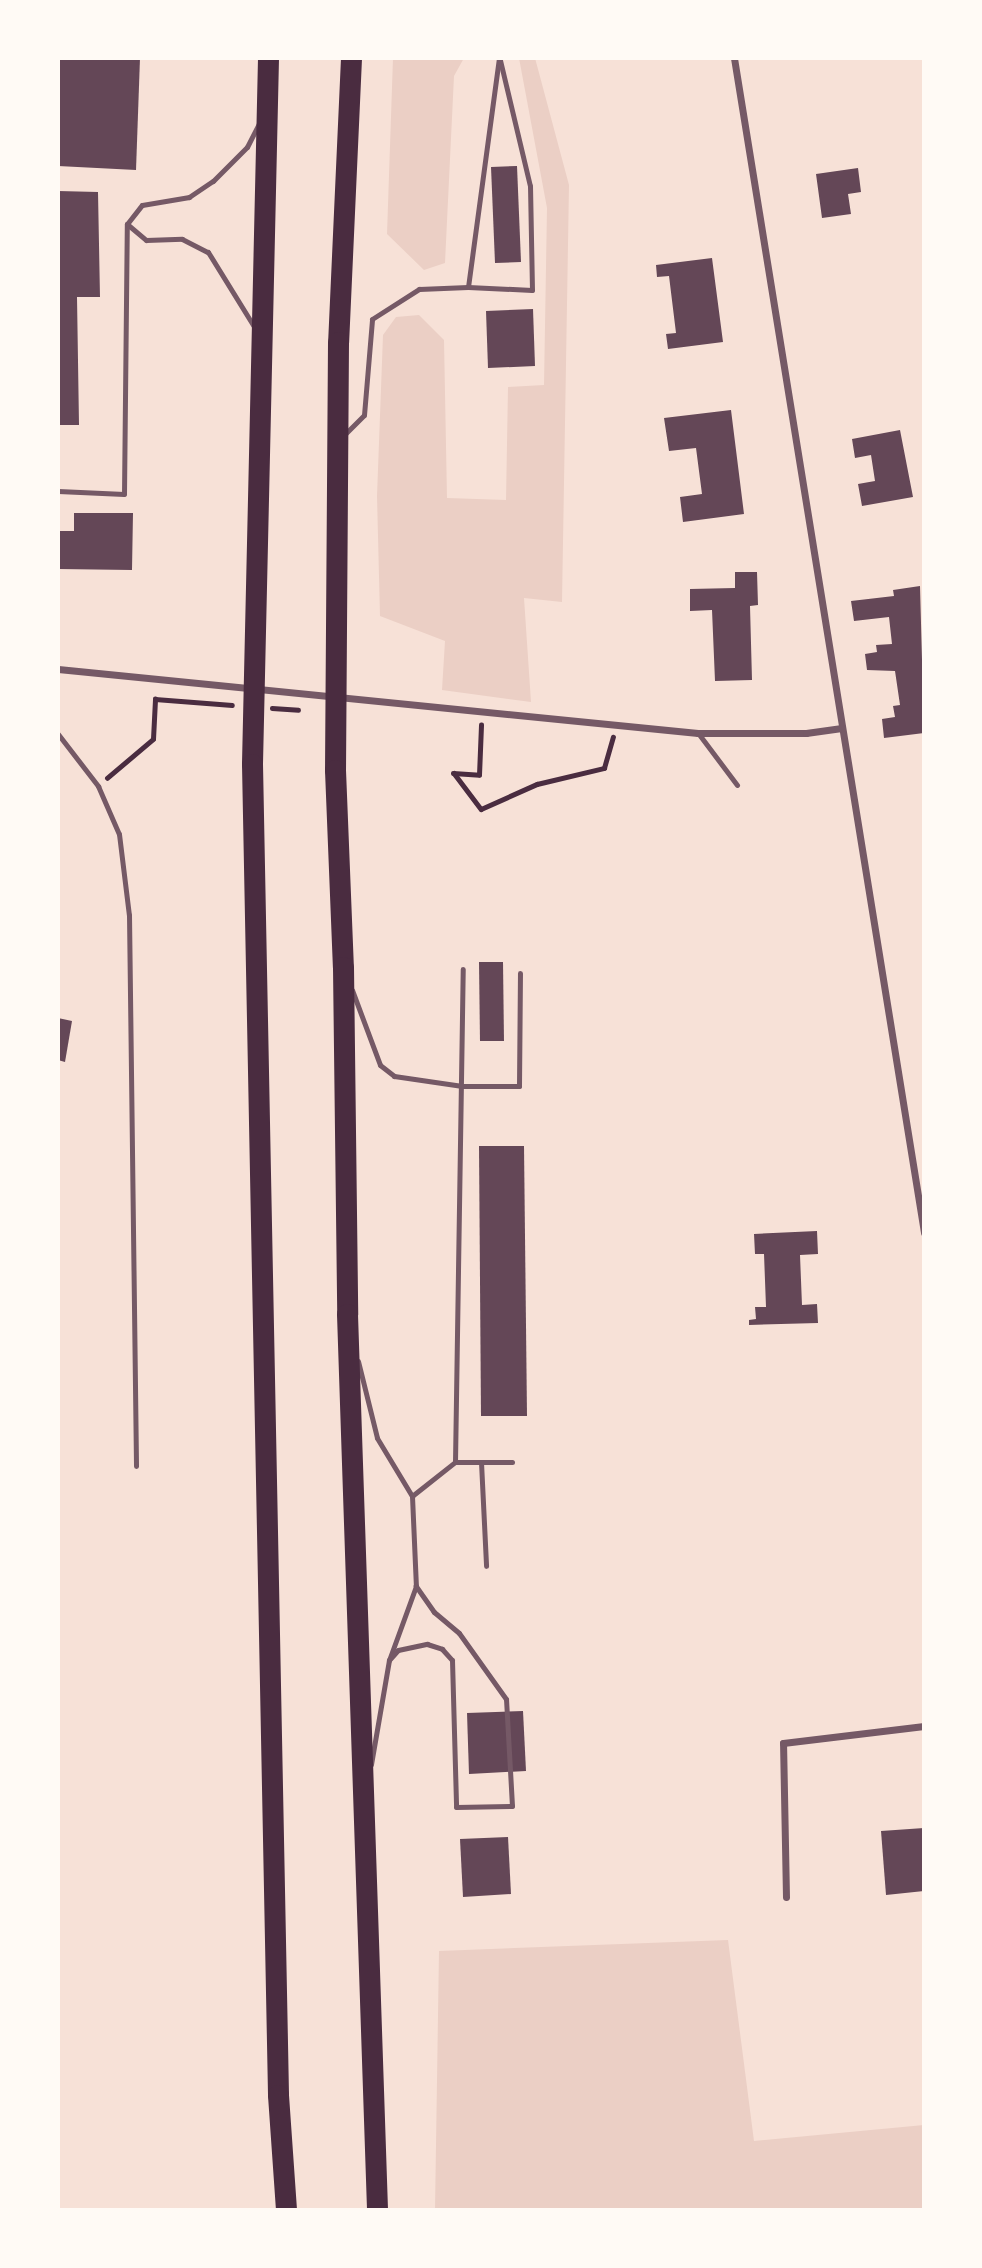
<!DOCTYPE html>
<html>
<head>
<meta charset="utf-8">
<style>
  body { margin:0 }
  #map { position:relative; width:982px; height:2268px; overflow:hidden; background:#f7e1d7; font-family:"PT Serif",serif }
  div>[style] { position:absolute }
  .green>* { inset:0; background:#ebcfc5 }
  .building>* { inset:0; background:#644757 }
  .path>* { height:4.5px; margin:-2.25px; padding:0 2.25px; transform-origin:2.25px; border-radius:2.25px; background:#4a2c40 }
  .service>* { height:5px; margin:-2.5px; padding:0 2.5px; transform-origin:2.5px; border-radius:2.5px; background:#755966 }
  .minor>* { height:7px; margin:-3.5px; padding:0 3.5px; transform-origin:3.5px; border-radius:3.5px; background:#755966 }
  .motorway>* { height:21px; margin:-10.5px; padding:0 10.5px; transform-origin:10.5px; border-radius:10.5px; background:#4a2c40 }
  span { translate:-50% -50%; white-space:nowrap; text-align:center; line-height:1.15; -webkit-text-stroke:7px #fffaf5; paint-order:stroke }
  .frame { position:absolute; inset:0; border:60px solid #fffaf5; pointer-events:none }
</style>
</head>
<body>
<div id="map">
  <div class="green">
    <i style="clip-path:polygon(393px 58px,464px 58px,454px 76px,445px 263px,424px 270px,387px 234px)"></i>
    <i style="clip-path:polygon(519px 58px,535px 58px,569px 185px,562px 602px,524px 598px,531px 702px,442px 690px,445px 641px,380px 616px,377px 496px,383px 335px,396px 317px,419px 315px,444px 340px,447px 498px,506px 500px,508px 387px,544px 385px,547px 208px)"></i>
    <i style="clip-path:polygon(728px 1940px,754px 2141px,924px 2125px,924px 2210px,435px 2210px,439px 1951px)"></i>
  </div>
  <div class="building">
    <i style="clip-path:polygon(58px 58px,140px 58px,136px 170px,58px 166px)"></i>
    <i style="clip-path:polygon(517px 166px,521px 262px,495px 263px,491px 167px)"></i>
    <i style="clip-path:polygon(858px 168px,861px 192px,848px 194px,851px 214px,822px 218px,816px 174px)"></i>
    <i style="clip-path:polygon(58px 191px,98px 192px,100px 297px,77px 297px,79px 425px,58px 425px)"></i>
    <i style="clip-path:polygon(712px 258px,723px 342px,668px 349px,666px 334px,676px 333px,669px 276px,657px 277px,656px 265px)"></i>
    <i style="clip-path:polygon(533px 309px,535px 366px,488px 368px,486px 311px)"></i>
    <i style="clip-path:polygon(731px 410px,744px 514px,683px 522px,680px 497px,702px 494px,696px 448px,669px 451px,664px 418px)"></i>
    <i style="clip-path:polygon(900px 430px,913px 497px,862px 506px,858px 484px,875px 481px,871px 455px,855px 458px,852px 439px)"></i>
    <i style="clip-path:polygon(74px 513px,133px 513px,132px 570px,58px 569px,58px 531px,74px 531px)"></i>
    <i style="clip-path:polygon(735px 572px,757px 572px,758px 605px,750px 606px,752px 680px,715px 681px,712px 610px,690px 611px,690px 589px,735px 588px)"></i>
    <i style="clip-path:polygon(920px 586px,924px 733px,884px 738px,882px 719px,895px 717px,893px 706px,900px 705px,895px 671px,867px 670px,865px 654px,877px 652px,876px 645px,892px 644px,889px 617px,854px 621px,851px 601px,894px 596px,893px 590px)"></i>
    <i style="clip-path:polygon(479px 962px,503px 962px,504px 1041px,480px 1041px)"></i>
    <i style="clip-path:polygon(58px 1018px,72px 1021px,65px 1062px,58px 1060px)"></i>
    <i style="clip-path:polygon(479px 1146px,524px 1146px,527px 1416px,481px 1416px)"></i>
    <i style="clip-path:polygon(817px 1231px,818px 1254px,800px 1255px,802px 1305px,817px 1304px,818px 1323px,749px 1325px,749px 1320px,756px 1319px,755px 1307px,766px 1307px,764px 1254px,755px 1254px,754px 1234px)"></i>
    <i style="clip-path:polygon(523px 1711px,526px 1771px,469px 1774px,467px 1713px)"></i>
    <i style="clip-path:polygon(924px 1828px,924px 1891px,886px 1895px,881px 1831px)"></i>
    <i style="clip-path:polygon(508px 1837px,511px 1894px,463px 1897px,460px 1839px)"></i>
  </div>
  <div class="path">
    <i style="left:272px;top:708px;width:26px;rotate:4deg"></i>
    <i style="left:453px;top:773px;width:26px;rotate:4deg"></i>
    <i style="left:479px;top:775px;width:50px;rotate:-87.7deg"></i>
    <i style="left:454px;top:773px;width:45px;rotate:53.1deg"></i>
    <i style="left:481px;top:809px;width:61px;rotate:-24.1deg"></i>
    <i style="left:537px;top:784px;width:69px;rotate:-13.4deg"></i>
    <i style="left:604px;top:768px;width:32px;rotate:-74deg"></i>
    <i style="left:107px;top:778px;width:60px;rotate:-40.3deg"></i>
    <i style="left:153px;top:739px;width:40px;rotate:-87.1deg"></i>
    <i style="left:155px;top:699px;width:77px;rotate:4.5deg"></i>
  </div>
  <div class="service">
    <i style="left:127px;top:224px;width:25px;rotate:40deg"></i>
    <i style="left:146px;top:240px;width:36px;rotate:-2deg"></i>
    <i style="left:182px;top:239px;width:29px;rotate:27deg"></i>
    <i style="left:208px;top:252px;width:89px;rotate:58.3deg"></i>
    <i style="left:468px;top:287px;width:64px;rotate:2.7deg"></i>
    <i style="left:532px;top:290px;width:104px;rotate:-91.1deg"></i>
    <i style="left:530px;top:186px;width:130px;rotate:-103.4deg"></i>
    <i style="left:344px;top:435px;width:28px;rotate:-45deg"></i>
    <i style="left:364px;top:415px;width:96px;rotate:-85.2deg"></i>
    <i style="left:372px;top:319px;width:56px;rotate:-32.6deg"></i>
    <i style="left:419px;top:289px;width:49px;rotate:-2.3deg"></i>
    <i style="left:468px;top:287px;width:231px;rotate:-82.3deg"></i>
    <i style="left:58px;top:491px;width:66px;rotate:2.6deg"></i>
    <i style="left:124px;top:494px;width:270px;rotate:-89.4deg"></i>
    <i style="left:127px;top:224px;width:24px;rotate:-52deg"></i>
    <i style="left:142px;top:205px;width:48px;rotate:-9.7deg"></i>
    <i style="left:189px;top:197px;width:29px;rotate:-34deg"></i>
    <i style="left:213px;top:181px;width:48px;rotate:-45deg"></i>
    <i style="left:247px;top:147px;width:27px;rotate:-63deg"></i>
    <i style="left:698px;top:733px;width:65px;rotate:53.1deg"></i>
    <i style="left:58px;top:734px;width:66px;rotate:52.4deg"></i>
    <i style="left:98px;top:786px;width:52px;rotate:66.4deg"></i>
    <i style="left:119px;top:834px;width:82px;rotate:83deg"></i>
    <i style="left:129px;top:915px;width:551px;rotate:89.27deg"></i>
    <i style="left:352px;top:990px;width:80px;rotate:69.5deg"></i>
    <i style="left:380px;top:1065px;width:18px;rotate:38deg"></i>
    <i style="left:394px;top:1076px;width:69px;rotate:8.4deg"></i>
    <i style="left:462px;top:1086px;width:57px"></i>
    <i style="left:519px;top:1086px;width:113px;rotate:-89.5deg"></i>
    <i style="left:358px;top:1361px;width:79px;rotate:76.1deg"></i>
    <i style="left:377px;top:1438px;width:68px;rotate:58.9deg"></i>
    <i style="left:412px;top:1496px;width:90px;rotate:87.5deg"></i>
    <i style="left:416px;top:1586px;width:79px;rotate:110deg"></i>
    <i style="left:389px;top:1660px;width:106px;rotate:99.8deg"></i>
    <i style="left:455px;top:1462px;width:493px;rotate:-89.1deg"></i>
    <i style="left:481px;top:1462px;width:104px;rotate:87.2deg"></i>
    <i style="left:412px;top:1496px;width:55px;rotate:-38.3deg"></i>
    <i style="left:455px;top:1462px;width:57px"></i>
    <i style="left:389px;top:1660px;width:13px;rotate:-48deg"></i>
    <i style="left:398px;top:1650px;width:30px;rotate:-12deg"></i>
    <i style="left:427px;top:1644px;width:16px;rotate:18deg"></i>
    <i style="left:442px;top:1649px;width:15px;rotate:48deg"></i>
    <i style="left:452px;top:1660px;width:147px;rotate:88.4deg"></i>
    <i style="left:456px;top:1807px;width:56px;rotate:-1deg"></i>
    <i style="left:512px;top:1806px;width:107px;rotate:-93.2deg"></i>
    <i style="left:506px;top:1699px;width:81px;rotate:-125.5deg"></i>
    <i style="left:459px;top:1633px;width:33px;rotate:-140deg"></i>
    <i style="left:434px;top:1612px;width:32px;rotate:-125deg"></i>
  </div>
  <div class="minor">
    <i style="left:734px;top:58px;width:1190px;rotate:80.81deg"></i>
    <i style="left:58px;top:669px;width:643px;rotate:5.71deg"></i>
    <i style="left:698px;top:733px;width:108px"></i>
    <i style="left:806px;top:733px;width:36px;rotate:-8deg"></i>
    <i style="left:786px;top:1897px;width:154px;rotate:-91.1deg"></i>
    <i style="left:783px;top:1743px;width:142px;rotate:-6.9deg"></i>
  </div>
  <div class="motorway">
    <i style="left:268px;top:58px;width:706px;rotate:91.3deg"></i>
    <i style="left:252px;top:764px;width:1331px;rotate:88.88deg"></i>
    <i style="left:278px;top:2095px;width:115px;rotate:86deg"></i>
    <i style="left:351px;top:58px;width:284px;rotate:92.6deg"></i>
    <i style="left:338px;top:342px;width:428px;rotate:90.4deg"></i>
    <i style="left:335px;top:770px;width:197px;rotate:87.7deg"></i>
    <i style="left:343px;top:967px;width:347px;rotate:89.3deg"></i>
    <i style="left:347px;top:1314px;width:897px;rotate:88.08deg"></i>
  </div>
  <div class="frame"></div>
</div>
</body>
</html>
